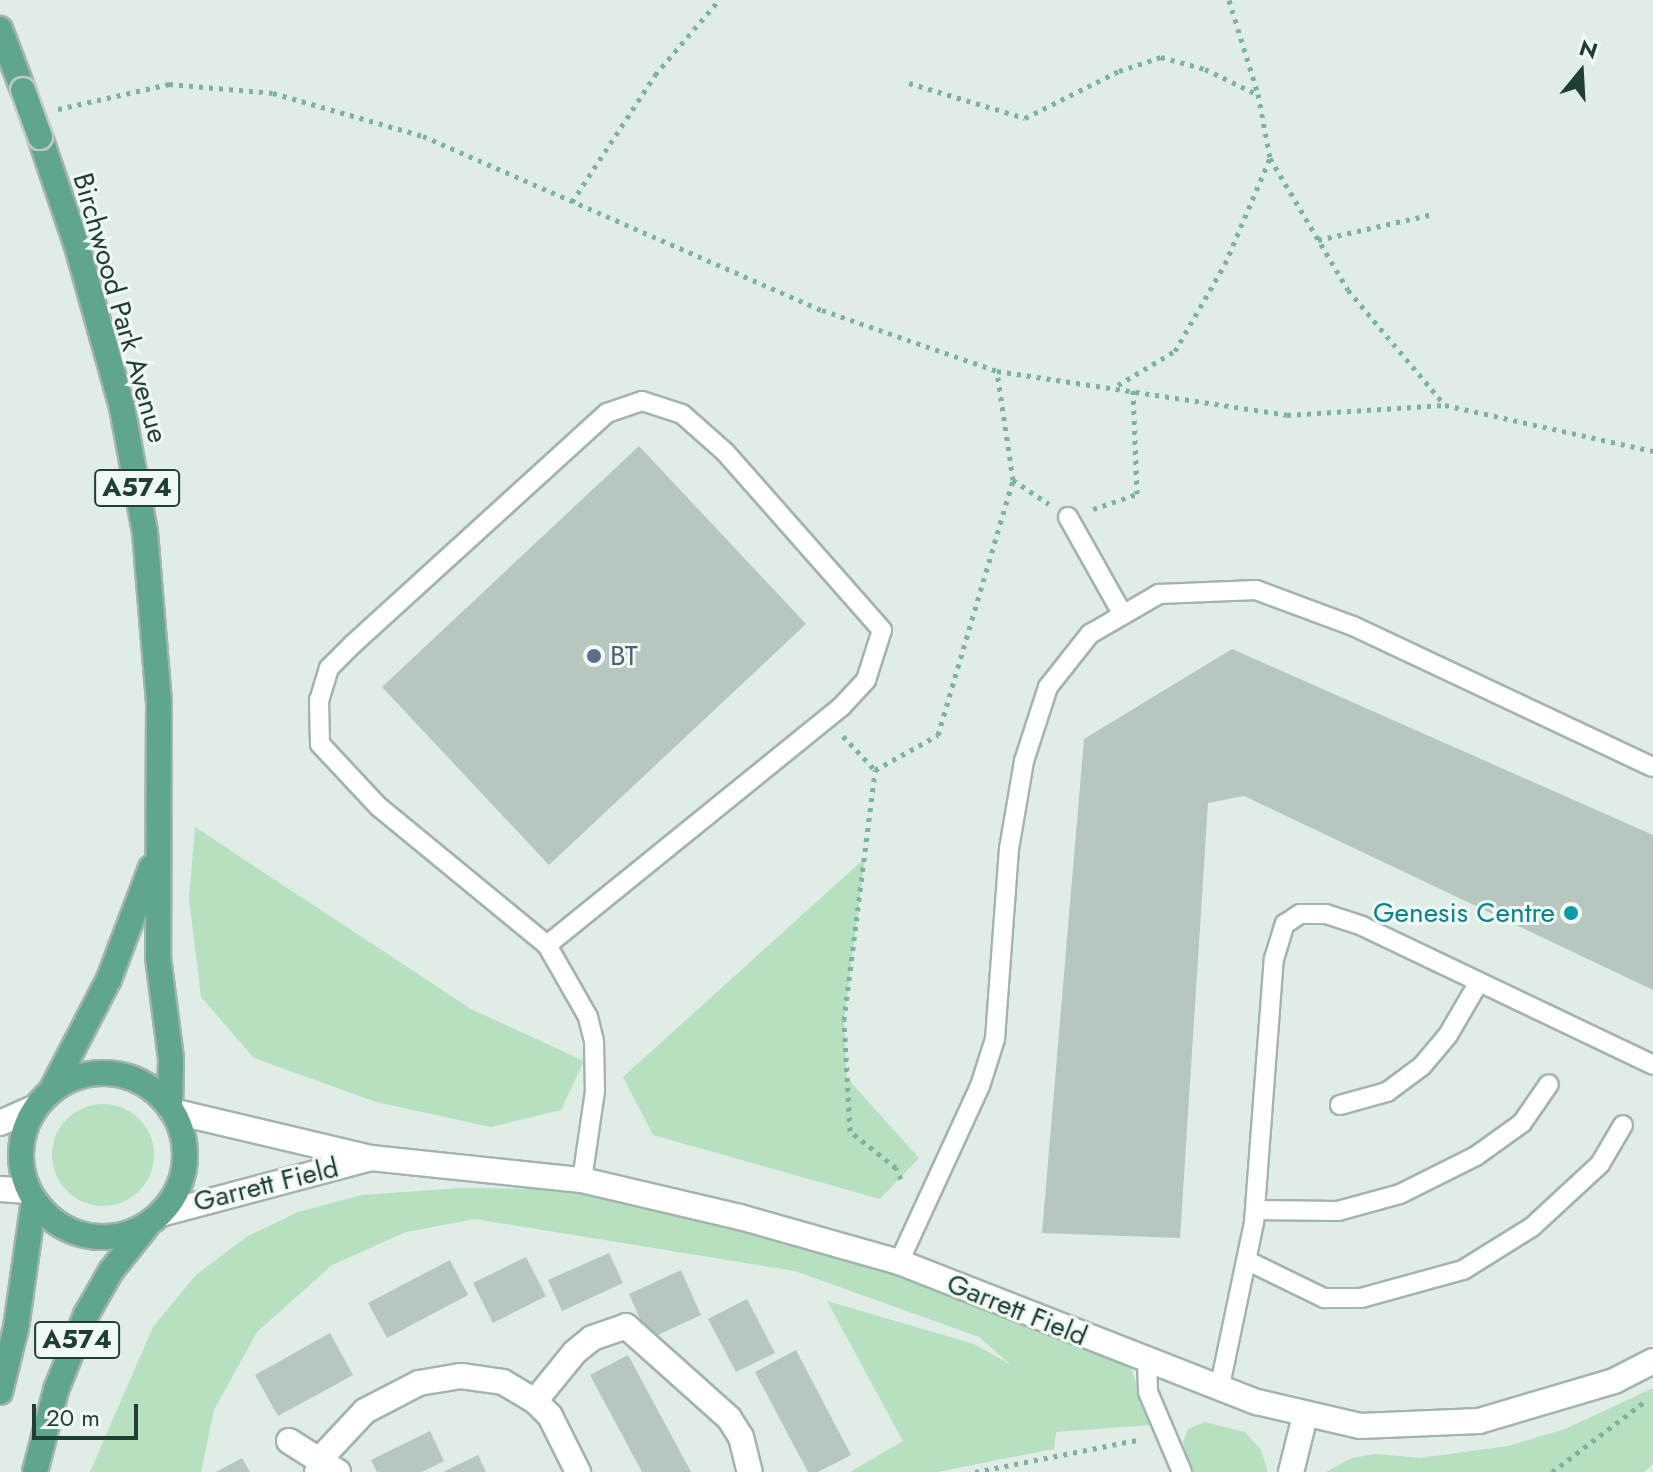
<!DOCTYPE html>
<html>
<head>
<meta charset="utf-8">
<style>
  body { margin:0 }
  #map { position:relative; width:1653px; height:1472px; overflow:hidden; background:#e0ece6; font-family:Jost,sans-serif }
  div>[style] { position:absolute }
  .green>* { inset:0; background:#b6e0bf }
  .round { border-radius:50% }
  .building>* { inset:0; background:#b5c7bf }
  .path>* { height:5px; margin-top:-2.5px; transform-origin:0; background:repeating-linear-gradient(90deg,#7db39e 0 4px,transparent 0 10px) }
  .roads { filter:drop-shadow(2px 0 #a2b4ad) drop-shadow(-2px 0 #a2b4ad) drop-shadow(0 2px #a2b4ad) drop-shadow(0 -2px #a2b4ad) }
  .lane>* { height:18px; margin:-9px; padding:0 9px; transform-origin:9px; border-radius:9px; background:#fff }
  .street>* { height:24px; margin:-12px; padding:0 12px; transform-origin:12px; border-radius:12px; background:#fff }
  .secondary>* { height:24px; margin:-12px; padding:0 12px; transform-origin:12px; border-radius:12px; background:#fff }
  .primary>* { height:24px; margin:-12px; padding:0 12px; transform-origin:12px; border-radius:12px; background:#60a68f }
  .primary>.ring { margin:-12px; padding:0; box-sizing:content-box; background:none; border:24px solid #60a68f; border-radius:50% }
  .bridges { filter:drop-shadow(2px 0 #c0c9c6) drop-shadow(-2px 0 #c0c9c6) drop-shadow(0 2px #c0c9c6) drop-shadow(0 -2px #c0c9c6) }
  .primary-bridge>* { height:24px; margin:-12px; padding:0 12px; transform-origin:12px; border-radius:12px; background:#60a68f }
  .dots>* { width:22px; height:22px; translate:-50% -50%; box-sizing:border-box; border:4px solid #f1f9f4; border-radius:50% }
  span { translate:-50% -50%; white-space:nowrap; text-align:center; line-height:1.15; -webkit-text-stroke:6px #f1f9f4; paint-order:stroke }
  .shield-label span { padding:2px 6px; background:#f1f9f4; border:2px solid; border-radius:6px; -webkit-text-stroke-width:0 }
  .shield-label { font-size:26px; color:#1f3e34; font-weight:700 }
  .street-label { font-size:28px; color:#1f3e34 }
  .service-label { font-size:28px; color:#4e5e75 }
  .left { translate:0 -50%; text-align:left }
  .culture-label { font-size:28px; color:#0d838f }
  .right { translate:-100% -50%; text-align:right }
  .north { position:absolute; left:1541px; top:32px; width:80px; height:80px; -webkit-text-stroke:6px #f1f9f4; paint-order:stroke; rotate:18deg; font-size:22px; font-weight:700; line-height:32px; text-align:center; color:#1f3e34 }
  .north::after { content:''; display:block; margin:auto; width:28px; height:36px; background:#1f3e34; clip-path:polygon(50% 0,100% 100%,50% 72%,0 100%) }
  .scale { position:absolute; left:32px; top:1404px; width:106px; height:36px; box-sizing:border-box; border:4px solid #1f3e34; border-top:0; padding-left:10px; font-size:24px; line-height:28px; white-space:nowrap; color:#1f3e34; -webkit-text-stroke:6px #f1f9f4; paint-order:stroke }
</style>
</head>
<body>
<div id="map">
  <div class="green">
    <i style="clip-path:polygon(195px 827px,471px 1009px,584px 1061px,561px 1110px,491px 1127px,376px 1102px,254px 1058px,201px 997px,189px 899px)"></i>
    <i style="clip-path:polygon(865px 858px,844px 1020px,847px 1078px,919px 1158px,880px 1199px,653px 1135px,623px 1077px)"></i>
    <i class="round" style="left:52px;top:1104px;width:102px;height:102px"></i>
    <i style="clip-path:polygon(461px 1188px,580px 1189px,736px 1223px,897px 1271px,1131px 1368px,1150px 1425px,1056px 1432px,1054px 1449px,937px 1472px,850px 1472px,903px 1441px,827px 1301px,974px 1344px,1011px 1365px,979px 1337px,795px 1271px,475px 1219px,406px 1232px,332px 1265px,257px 1332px,214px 1410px,201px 1472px,90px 1472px,153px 1327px,196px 1275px,246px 1237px,298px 1212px,362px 1195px)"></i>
    <i style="clip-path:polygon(1653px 1388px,1653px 1464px,1644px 1472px,1326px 1472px,1352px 1458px,1375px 1454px,1420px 1458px,1508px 1446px,1565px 1429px)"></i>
    <i style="clip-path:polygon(1205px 1422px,1245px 1432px,1261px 1450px,1268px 1472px,1192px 1472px,1183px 1442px,1188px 1429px)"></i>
  </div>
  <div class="building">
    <i style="clip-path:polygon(639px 446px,806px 624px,549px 865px,382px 687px)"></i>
    <i style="clip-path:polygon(1232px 649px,1653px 835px,1653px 990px,1244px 796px,1208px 803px,1180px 1238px,1042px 1233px,1084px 739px)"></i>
    <i style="clip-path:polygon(609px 1253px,623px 1283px,562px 1311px,548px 1280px)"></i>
    <i style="clip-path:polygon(526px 1257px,546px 1296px,493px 1323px,473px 1283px)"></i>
    <i style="clip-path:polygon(450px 1260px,468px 1295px,387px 1338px,368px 1303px)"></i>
    <i style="clip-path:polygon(681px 1270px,701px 1315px,649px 1339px,629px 1294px)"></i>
    <i style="clip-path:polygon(747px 1299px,775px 1353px,736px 1372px,708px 1319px)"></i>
    <i style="clip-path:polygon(330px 1333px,353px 1375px,278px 1416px,255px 1375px)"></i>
    <i style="clip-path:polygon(796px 1350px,851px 1455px,818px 1472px,808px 1472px,755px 1372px)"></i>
    <i style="clip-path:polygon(628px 1355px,691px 1472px,642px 1472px,590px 1375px)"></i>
    <i style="clip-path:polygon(430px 1431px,444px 1461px,422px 1472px,377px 1472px,371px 1460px)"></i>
    <i style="clip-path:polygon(478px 1455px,486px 1472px,443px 1472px)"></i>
    <i style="clip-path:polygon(242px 1458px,250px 1472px,216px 1472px)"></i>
  </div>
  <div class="path">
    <i style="left:1229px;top:0;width:98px;rotate:72.9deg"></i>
    <i style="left:1258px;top:94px;width:65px;rotate:79.4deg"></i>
    <i style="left:1270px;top:158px;width:153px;rotate:59.4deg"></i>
    <i style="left:1348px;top:290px;width:150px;rotate:49.9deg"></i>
    <i style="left:1445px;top:405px;width:213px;rotate:12.5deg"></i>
    <i style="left:909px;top:83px;width:121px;rotate:16.8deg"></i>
    <i style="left:1025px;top:118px;width:105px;rotate:-26.6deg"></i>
    <i style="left:1119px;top:71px;width:44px;rotate:-18.4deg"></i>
    <i style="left:1161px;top:57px;width:46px;rotate:15.3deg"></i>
    <i style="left:1205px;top:69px;width:58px;rotate:25.7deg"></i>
    <i style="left:58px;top:109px;width:114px;rotate:-12.7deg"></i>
    <i style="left:169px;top:84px;width:104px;rotate:4.9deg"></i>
    <i style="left:273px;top:93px;width:156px;rotate:16deg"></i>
    <i style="left:423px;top:136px;width:435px;rotate:23.6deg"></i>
    <i style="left:822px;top:310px;width:185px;rotate:19.2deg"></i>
    <i style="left:997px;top:371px;width:293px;rotate:8.6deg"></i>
    <i style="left:1287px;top:415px;width:158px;rotate:-3.6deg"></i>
    <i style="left:572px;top:202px;width:152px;rotate:-56.8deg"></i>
    <i style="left:655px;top:75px;width:99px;rotate:-49.5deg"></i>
    <i style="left:1318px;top:240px;width:118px;rotate:-12.7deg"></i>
    <i style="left:1118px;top:385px;width:66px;rotate:-30.8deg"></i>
    <i style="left:1175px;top:351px;width:100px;rotate:-60.1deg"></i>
    <i style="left:1225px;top:264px;width:115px;rotate:-67deg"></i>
    <i style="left:1013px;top:480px;width:43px;rotate:33.7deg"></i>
    <i style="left:1093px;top:509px;width:46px;rotate:-18.8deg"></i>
    <i style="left:1137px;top:494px;width:106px;rotate:-92.2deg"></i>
    <i style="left:843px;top:736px;width:47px;rotate:46.7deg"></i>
    <i style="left:901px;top:1179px;width:12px;rotate:-114deg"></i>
    <i style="left:896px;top:1168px;width:59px;rotate:-141.2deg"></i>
    <i style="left:850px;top:1131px;width:111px;rotate:-93.1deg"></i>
    <i style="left:844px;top:1020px;width:252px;rotate:-82.9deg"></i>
    <i style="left:875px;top:770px;width:72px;rotate:-29.1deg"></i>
    <i style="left:938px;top:735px;width:266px;rotate:-73.6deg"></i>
    <i style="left:1013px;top:480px;width:110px;rotate:-98.4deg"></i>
    <i style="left:975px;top:1472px;width:165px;rotate:-11.2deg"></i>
    <i style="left:1552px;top:1472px;width:119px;rotate:-37.2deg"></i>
  </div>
  <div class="roads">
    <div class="lane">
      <i style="left:1068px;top:517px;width:112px;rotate:60.7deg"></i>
      <i style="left:547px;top:945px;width:378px;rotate:-39deg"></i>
      <i style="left:841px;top:707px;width:37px;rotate:-47deg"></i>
      <i style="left:866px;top:680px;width:52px;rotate:-72.3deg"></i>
      <i style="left:882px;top:630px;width:237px;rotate:-131.4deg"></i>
      <i style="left:725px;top:452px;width:57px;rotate:-138.5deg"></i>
      <i style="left:682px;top:414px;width:42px;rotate:-162deg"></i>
      <i style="left:642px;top:401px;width:37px;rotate:161deg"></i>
      <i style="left:607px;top:413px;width:343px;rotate:137.7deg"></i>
      <i style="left:353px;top:644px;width:34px;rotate:135deg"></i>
      <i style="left:329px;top:668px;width:34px;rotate:107deg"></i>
      <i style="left:319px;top:700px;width:44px;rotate:88.7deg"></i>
      <i style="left:320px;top:744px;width:86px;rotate:46.9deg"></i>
      <i style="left:379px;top:807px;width:217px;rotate:39.4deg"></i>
      <i style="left:547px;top:945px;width:83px;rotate:60.3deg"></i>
      <i style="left:588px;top:1017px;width:25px;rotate:76deg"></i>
      <i style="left:594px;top:1041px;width:50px;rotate:88.9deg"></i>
      <i style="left:595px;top:1091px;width:90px;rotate:98.3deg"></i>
      <i style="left:1340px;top:1105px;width:49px;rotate:-15.5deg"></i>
      <i style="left:1387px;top:1092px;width:44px;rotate:-36.6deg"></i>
      <i style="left:1422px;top:1066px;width:40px;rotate:-50deg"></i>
      <i style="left:1448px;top:1035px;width:61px;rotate:-59.7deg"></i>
      <i style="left:1255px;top:1210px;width:83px;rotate:0.7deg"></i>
      <i style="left:1338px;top:1211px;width:64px;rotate:-15.3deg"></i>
      <i style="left:1400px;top:1194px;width:85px;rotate:-26.6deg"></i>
      <i style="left:1476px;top:1156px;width:57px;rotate:-35.7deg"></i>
      <i style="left:1522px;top:1123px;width:47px;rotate:-55.3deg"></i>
      <i style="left:1248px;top:1261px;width:85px;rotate:26deg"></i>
      <i style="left:1324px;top:1298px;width:37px"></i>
      <i style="left:1361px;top:1298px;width:106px;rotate:-15.4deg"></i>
      <i style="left:1463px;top:1270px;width:81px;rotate:-31.9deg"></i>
      <i style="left:1532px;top:1227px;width:93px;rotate:-42.8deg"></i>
      <i style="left:1600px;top:1164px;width:45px;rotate:-59.5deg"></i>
      <i style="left:899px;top:1262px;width:194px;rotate:-65.3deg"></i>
      <i style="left:980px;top:1086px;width:49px;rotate:-72.3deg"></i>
      <i style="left:995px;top:1039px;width:191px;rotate:-85.8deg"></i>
      <i style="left:1009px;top:849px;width:89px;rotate:-80.3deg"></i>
      <i style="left:1024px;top:761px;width:78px;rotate:-72deg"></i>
      <i style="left:1048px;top:687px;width:68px;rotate:-51.6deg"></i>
      <i style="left:1090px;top:634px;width:80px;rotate:-30.1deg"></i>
      <i style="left:1159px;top:594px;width:97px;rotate:-2.4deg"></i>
      <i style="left:1256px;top:590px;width:103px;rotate:20.4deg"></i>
      <i style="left:1353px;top:626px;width:331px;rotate:25.2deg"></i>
      <i style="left:1147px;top:1362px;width:30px;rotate:88deg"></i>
      <i style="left:1148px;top:1392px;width:87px;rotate:67deg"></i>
      <i style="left:1219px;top:1390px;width:172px;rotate:-78.2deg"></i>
      <i style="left:1254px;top:1222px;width:264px;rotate:-85.7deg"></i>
      <i style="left:1274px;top:959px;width:37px;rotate:-73deg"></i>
      <i style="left:1285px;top:924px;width:18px;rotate:-34deg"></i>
      <i style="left:1300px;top:914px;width:26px"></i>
      <i style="left:1326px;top:914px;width:38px;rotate:18deg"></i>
      <i style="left:1362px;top:926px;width:322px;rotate:25.5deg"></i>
    </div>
    <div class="street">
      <i style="left:172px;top:1111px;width:204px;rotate:13.3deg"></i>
      <i style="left:371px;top:1158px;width:212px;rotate:6deg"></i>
      <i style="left:582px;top:1180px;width:162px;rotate:13.2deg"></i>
      <i style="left:740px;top:1217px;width:165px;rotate:15.8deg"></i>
      <i style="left:899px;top:1262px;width:384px;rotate:21.4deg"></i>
      <i style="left:1257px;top:1402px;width:106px;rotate:13.1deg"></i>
      <i style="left:1360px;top:1426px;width:119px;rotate:-2.4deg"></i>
      <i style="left:1479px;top:1421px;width:141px;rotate:-16.5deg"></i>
      <i style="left:1614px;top:1381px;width:44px;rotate:-27.1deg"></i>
      <i style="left:161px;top:1214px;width:214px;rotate:-14.9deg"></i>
      <i style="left:535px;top:1401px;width:63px;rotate:-50.8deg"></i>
      <i style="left:575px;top:1352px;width:22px;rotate:-39deg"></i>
      <i style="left:592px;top:1338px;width:36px;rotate:-19deg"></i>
      <i style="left:626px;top:1326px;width:138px;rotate:41.8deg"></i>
      <i style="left:729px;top:1418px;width:22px;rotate:58deg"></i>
      <i style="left:741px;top:1437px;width:36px;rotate:76deg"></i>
      <i style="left:289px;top:1441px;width:58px;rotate:32.3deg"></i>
      <i style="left:317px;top:1472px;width:15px;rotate:-74deg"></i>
      <i style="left:321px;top:1458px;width:64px;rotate:-46.9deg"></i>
      <i style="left:365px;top:1411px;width:61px;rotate:-27.4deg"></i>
      <i style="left:419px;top:1383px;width:43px;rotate:-9.5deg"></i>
      <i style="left:461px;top:1376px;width:42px;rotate:8.1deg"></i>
      <i style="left:503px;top:1382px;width:37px;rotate:31deg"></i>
      <i style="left:535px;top:1401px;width:21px;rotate:45deg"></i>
      <i style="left:550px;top:1416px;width:63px;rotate:63.4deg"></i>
      <i style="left:1291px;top:1472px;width:58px;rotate:-76deg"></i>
    </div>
    <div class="secondary">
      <i style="left:0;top:1123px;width:39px;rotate:-24deg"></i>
      <i style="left:0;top:1189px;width:28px;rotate:4deg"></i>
    </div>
    <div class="primary">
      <i style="left:0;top:29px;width:65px;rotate:69.3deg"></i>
      <i style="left:40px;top:137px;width:115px;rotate:71.3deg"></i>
      <i style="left:77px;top:246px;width:167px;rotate:74.4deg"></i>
      <i style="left:122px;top:407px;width:127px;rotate:79.6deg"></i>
      <i style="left:145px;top:532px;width:171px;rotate:85.3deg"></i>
      <i style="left:159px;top:702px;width:255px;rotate:90.2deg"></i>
      <i style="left:158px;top:957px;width:102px;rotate:82.7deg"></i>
      <i style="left:171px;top:1058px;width:50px;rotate:91.1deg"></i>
      <i class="ring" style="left:21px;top:1073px;width:140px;height:140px"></i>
      <i style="left:52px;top:1089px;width:124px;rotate:-62.6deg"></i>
      <i style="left:109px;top:979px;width:119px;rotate:-69.3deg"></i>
      <i style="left:0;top:1392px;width:66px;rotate:-76deg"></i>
      <i style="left:16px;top:1328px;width:129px;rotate:-82deg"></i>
      <i style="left:35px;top:1472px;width:85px;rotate:-75.6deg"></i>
      <i style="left:56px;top:1390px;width:81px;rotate:-68.2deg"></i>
      <i style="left:86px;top:1315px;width:51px;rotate:-60.4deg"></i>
      <i style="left:111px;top:1271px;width:56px;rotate:-51.5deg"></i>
    </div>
  </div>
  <div class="bridges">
    <div class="primary-bridge">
      <i style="left:23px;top:90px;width:50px;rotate:70.1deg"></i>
    </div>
  </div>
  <div class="dots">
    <i style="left:594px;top:656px;background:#5c6f8a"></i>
    <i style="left:1571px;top:913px;background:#0f9aa8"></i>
  </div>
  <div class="shield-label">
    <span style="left:137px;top:488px">A574</span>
    <span style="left:77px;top:1340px">A574</span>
  </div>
  <div class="street-label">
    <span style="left:120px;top:308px;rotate:74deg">Birchwood Park Avenue</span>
    <span style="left:266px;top:1185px;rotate:-14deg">Garrett Field</span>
    <span style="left:1017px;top:1310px;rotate:22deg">Garrett Field</span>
  </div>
  <div class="service-label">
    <span class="left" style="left:610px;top:656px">BT</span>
  </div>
  <div class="culture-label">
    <span class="right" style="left:1555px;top:913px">Genesis Centre</span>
  </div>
  <div class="north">N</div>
  <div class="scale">20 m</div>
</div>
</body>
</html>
